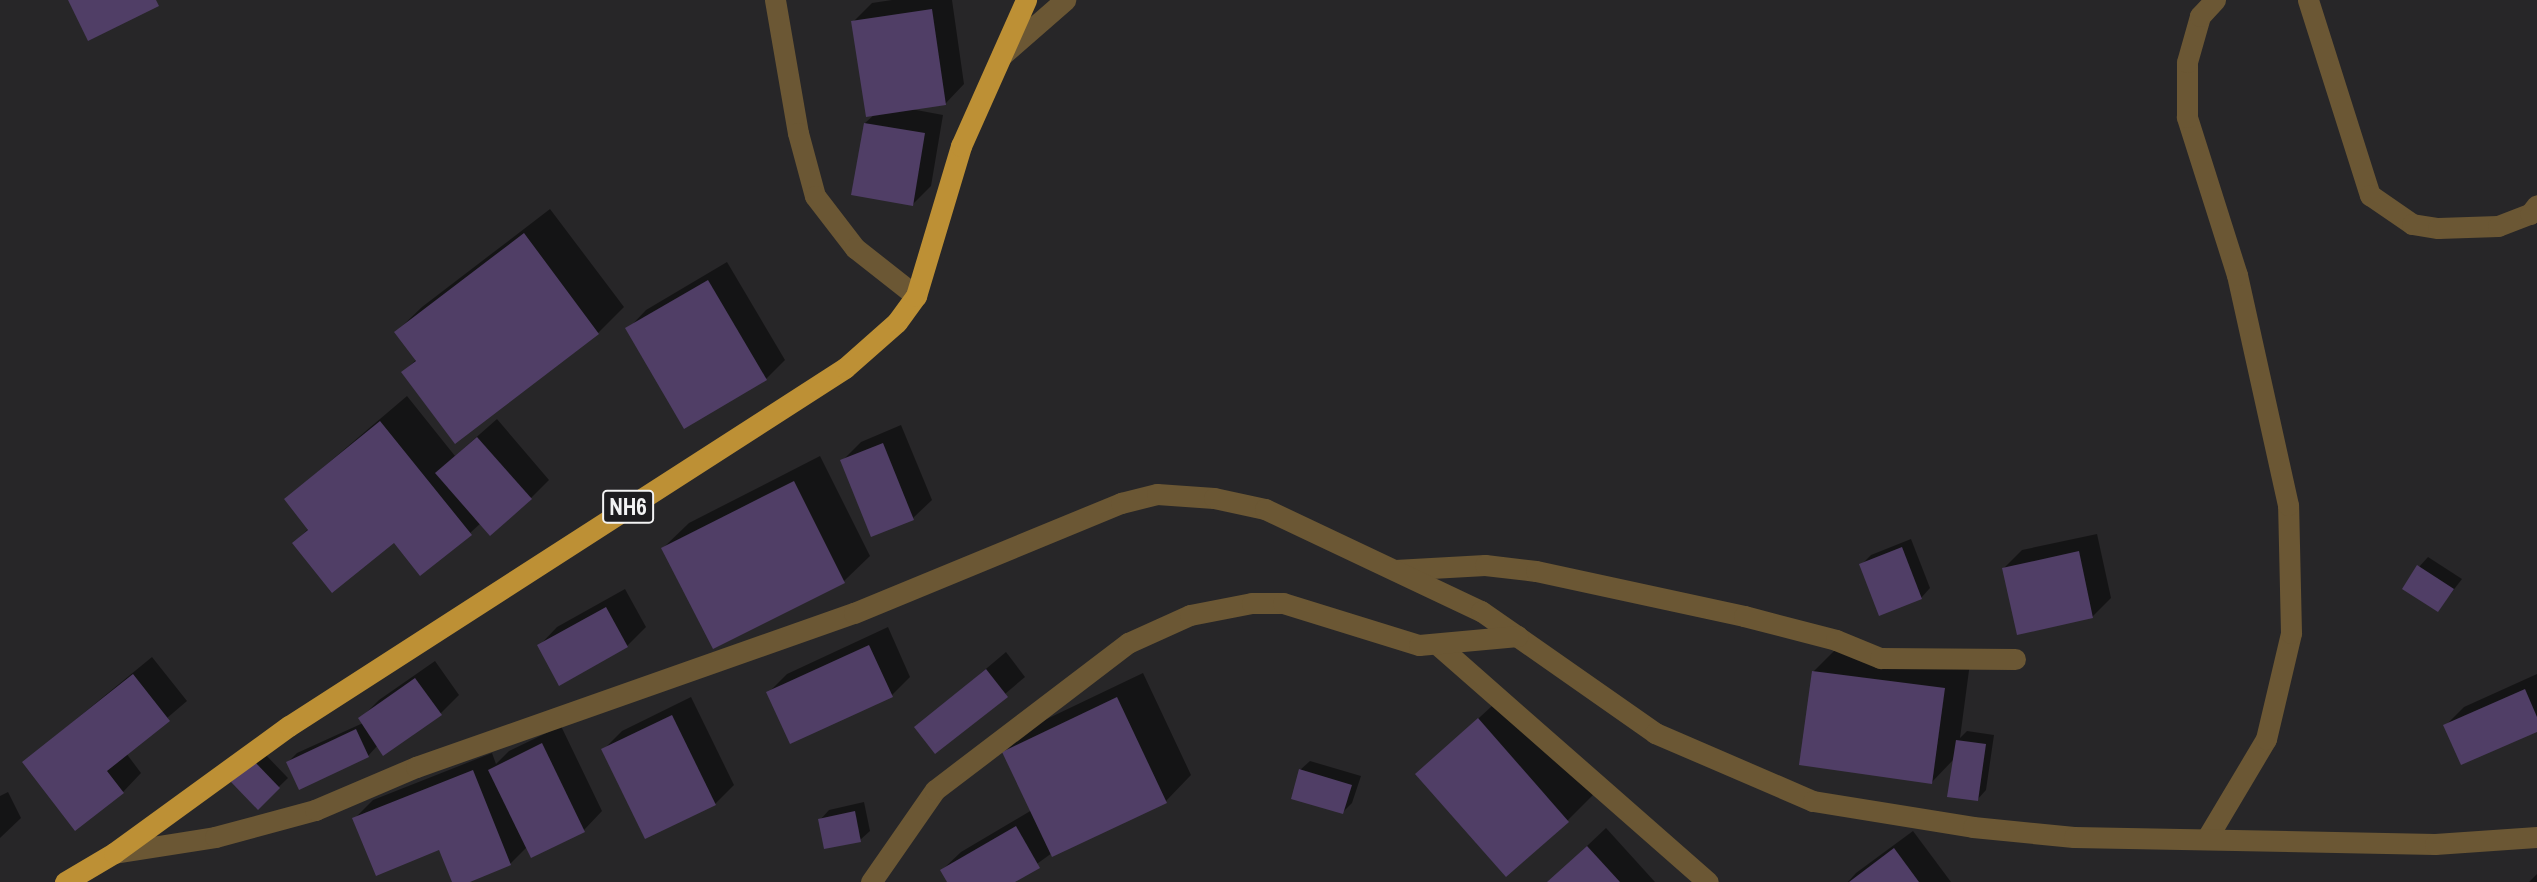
<!DOCTYPE html>
<html>
<head>
<meta charset="utf-8">
<style>
  body { margin:0 }
  #map { position:relative; width:2537px; height:882px; overflow:hidden; background:#272628; font-family:"Archivo Narrow",sans-serif }
  div>[style] { position:absolute }
  .shadow>* { inset:0; background:#0007 }
  .building>* { inset:0; background:#503e66 }
  .service>* { height:21px; margin:-10.5px; padding:0 10.5px; transform-origin:10.5px; border-radius:10.5px; background:#6b5734 }
  .minor>* { height:21px; margin:-10.5px; padding:0 10.5px; transform-origin:10.5px; border-radius:10.5px; background:#6b5734 }
  .trunk>* { height:21px; margin:-10.5px; padding:0 10.5px; transform-origin:10.5px; border-radius:10.5px; background:#bd9035 }
  span { translate:-50% -50%; white-space:nowrap; text-align:center; line-height:1.15; -webkit-text-stroke:5px #1d1c1f; paint-order:stroke }
  .shield-label span { padding:2px 5px; background:#1d1c1f; border:2px solid; border-radius:5px; -webkit-text-stroke-width:0 }
  .shield-label { font-size:23px; color:#f3f3f4; font-weight:700 }
</style>
</head>
<body>
<div id="map">
  <div class="shadow">
    <i style="clip-path:polygon(892px 0,952px 0,964px 84px,946px 103px,911px 109px,943px 115px,931px 186px,912px 205px,865px 123px,875px 114px,853px 22px,872px 3px)"></i>
    <i style="clip-path:polygon(550px 209px,624px 307px,598px 333px,456px 441px,403px 372px,417px 359px,396px 332px,422px 307px)"></i>
    <i style="clip-path:polygon(727px 262px,785px 360px,766px 379px,685px 427px,628px 329px,646px 310px)"></i>
    <i style="clip-path:polygon(407px 396px,455px 456px,497px 419px,549px 480px,531px 498px,481px 523px,470px 533px,294px 543px,309px 528px,286px 499px)"></i>
    <i style="clip-path:polygon(901px 425px,932px 500px,913px 518px,842px 461px,861px 442px)"></i>
    <i style="clip-path:polygon(820px 456px,870px 556px,844px 581px,714px 647px,663px 548px,689px 523px)"></i>
    <i style="clip-path:polygon(2097px 534px,2111px 598px,2092px 617px,2004px 568px,2022px 550px)"></i>
    <i style="clip-path:polygon(1911px 539px,1930px 588px,1921px 598px,1861px 565px,1871px 555px)"></i>
    <i style="clip-path:polygon(2428px 557px,2462px 579px,2438px 610px,2419px 567px)"></i>
    <i style="clip-path:polygon(625px 589px,646px 627px,627px 646px,560px 684px,539px 646px,557px 627px)"></i>
    <i style="clip-path:polygon(888px 627px,910px 677px,892px 695px,768px 693px,787px 674px)"></i>
    <i style="clip-path:polygon(1839px 646px,1970px 663px,1960px 738px,1967px 731px,1994px 735px,1986px 790px,1977px 800px,1954px 759px,1932px 782px,1813px 672px)"></i>
    <i style="clip-path:polygon(1006px 652px,1025px 677px,936px 752px,917px 727px)"></i>
    <i style="clip-path:polygon(152px 657px,187px 701px,126px 753px,141px 773px,123px 792px,24px 762px)"></i>
    <i style="clip-path:polygon(435px 661px,459px 695px,440px 714px,378px 745px,368px 756px,288px 762px,297px 753px,363px 723px,360px 719px,379px 700px)"></i>
    <i style="clip-path:polygon(1143px 673px,1191px 775px,1166px 801px,1052px 853px,1012px 882px,949px 882px,942px 870px,961px 852px,1032px 810px,1004px 753px,1030px 727px)"></i>
    <i style="clip-path:polygon(2537px 674px,2537px 730px,2446px 725px,2464px 707px)"></i>
    <i style="clip-path:polygon(1505px 694px,1593px 795px,1567px 821px,1418px 774px)"></i>
    <i style="clip-path:polygon(691px 697px,734px 785px,715px 804px,604px 749px,622px 731px)"></i>
    <i style="clip-path:polygon(561px 726px,602px 811px,584px 830px,527px 847px,510px 864px,466px 882px,454px 882px,440px 848px,354px 819px,373px 800px,492px 753px,496px 764px,509px 751px)"></i>
    <i style="clip-path:polygon(263px 752px,288px 778px,258px 807px,234px 782px)"></i>
    <i style="clip-path:polygon(1310px 761px,1361px 776px,1352px 803px,1343px 812px,1300px 770px)"></i>
    <i style="clip-path:polygon(8px 792px,21px 818px,0 838px,0 796px)"></i>
    <i style="clip-path:polygon(864px 802px,870px 831px,860px 840px,820px 820px,829px 810px)"></i>
    <i style="clip-path:polygon(1606px 828px,1655px 882px,1549px 882px)"></i>
    <i style="clip-path:polygon(1913px 831px,1951px 882px,1848px 882px,1856px 873px)"></i>
    <i style="clip-path:polygon(2537px 874px,2537px 882px,2529px 882px)"></i>
  </div>
  <div class="building">
    <i style="clip-path:polygon(68px 0,156px 0,159px 6px,88px 41px)"></i>
    <i style="clip-path:polygon(932px 9px,946px 105px,866px 117px,851px 21px)"></i>
    <i style="clip-path:polygon(864px 123px,925px 133px,913px 206px,851px 195px)"></i>
    <i style="clip-path:polygon(524px 233px,599px 334px,455px 444px,401px 372px,416px 361px,394px 332px)"></i>
    <i style="clip-path:polygon(708px 280px,767px 380px,684px 429px,625px 328px)"></i>
    <i style="clip-path:polygon(380px 421px,472px 535px,420px 576px,394px 543px,332px 593px,292px 543px,308px 530px,284px 499px)"></i>
    <i style="clip-path:polygon(477px 437px,532px 499px,490px 536px,435px 473px)"></i>
    <i style="clip-path:polygon(883px 443px,914px 520px,871px 537px,840px 460px)"></i>
    <i style="clip-path:polygon(794px 481px,845px 583px,713px 649px,661px 548px)"></i>
    <i style="clip-path:polygon(1902px 547px,1922px 599px,1879px 616px,1859px 564px)"></i>
    <i style="clip-path:polygon(2079px 551px,2093px 618px,2017px 635px,2002px 568px)"></i>
    <i style="clip-path:polygon(2417px 565px,2454px 589px,2438px 612px,2402px 589px)"></i>
    <i style="clip-path:polygon(606px 607px,628px 647px,559px 686px,537px 645px)"></i>
    <i style="clip-path:polygon(869px 645px,893px 697px,790px 744px,766px 692px)"></i>
    <i style="clip-path:polygon(986px 669px,1008px 697px,935px 754px,914px 727px)"></i>
    <i style="clip-path:polygon(1812px 671px,1945px 688px,1932px 784px,1799px 765px)"></i>
    <i style="clip-path:polygon(133px 674px,170px 721px,107px 771px,124px 793px,75px 831px,22px 762px)"></i>
    <i style="clip-path:polygon(415px 678px,442px 715px,383px 756px,358px 718px)"></i>
    <i style="clip-path:polygon(2525px 689px,2537px 717px,2537px 732px,2461px 765px,2443px 725px)"></i>
    <i style="clip-path:polygon(1117px 697px,1167px 803px,1052px 857px,1002px 752px)"></i>
    <i style="clip-path:polygon(672px 715px,716px 805px,645px 839px,601px 749px)"></i>
    <i style="clip-path:polygon(1478px 718px,1569px 822px,1506px 877px,1415px 774px)"></i>
    <i style="clip-path:polygon(356px 729px,369px 757px,299px 790px,286px 762px)"></i>
    <i style="clip-path:polygon(1956px 740px,1986px 744px,1978px 801px,1947px 797px)"></i>
    <i style="clip-path:polygon(542px 743px,585px 832px,531px 858px,488px 770px)"></i>
    <i style="clip-path:polygon(253px 760px,280px 788px,258px 810px,231px 782px)"></i>
    <i style="clip-path:polygon(1299px 769px,1352px 785px,1343px 814px,1291px 799px)"></i>
    <i style="clip-path:polygon(473px 770px,511px 865px,470px 882px,452px 882px,439px 850px,376px 876px,352px 818px)"></i>
    <i style="clip-path:polygon(855px 811px,861px 842px,824px 849px,818px 819px)"></i>
    <i style="clip-path:polygon(1016px 826px,1040px 868px,1015px 882px,947px 882px,940px 870px)"></i>
    <i style="clip-path:polygon(1587px 846px,1620px 882px,1547px 882px)"></i>
    <i style="clip-path:polygon(1894px 848px,1919px 882px,1849px 882px)"></i>
  </div>
  <div class="service">
    <i style="left:2308px;top:0;width:205px;rotate:72.4deg"></i>
    <i style="left:2370px;top:195px;width:51px;rotate:34.6deg"></i>
    <i style="left:2412px;top:224px;width:26px;rotate:9deg"></i>
    <i style="left:2438px;top:228px;width:60px;rotate:-1.9deg"></i>
    <i style="left:2498px;top:226px;width:34px;rotate:-21deg"></i>
    <i style="left:2530px;top:214px;width:11px;rotate:-52deg"></i>
    <i style="left:1395px;top:570px;width:90px;rotate:-3.2deg"></i>
    <i style="left:1485px;top:565px;width:51px;rotate:6.7deg"></i>
    <i style="left:1536px;top:571px;width:213px;rotate:12.2deg"></i>
    <i style="left:1744px;top:616px;width:95px;rotate:14.6deg"></i>
    <i style="left:1836px;top:640px;width:48px;rotate:22.2deg"></i>
    <i style="left:1880px;top:658px;width:135px;rotate:0.4deg"></i>
    <i style="left:2207px;top:838px;width:115px;rotate:-59.2deg"></i>
    <i style="left:2266px;top:739px;width:109px;rotate:-76.7deg"></i>
    <i style="left:2291px;top:633px;width:128px;rotate:-91.3deg"></i>
    <i style="left:2288px;top:505px;width:236px;rotate:-102.5deg"></i>
    <i style="left:2237px;top:275px;width:166px;rotate:-107.6deg"></i>
    <i style="left:2187px;top:117px;width:55px;rotate:-90deg"></i>
    <i style="left:2187px;top:62px;width:48px;rotate:-74.2deg"></i>
    <i style="left:2200px;top:16px;width:22px;rotate:-47deg"></i>
  </div>
  <div class="minor">
    <i style="left:775px;top:0;width:135px;rotate:80.2deg"></i>
    <i style="left:798px;top:133px;width:65px;rotate:74.9deg"></i>
    <i style="left:815px;top:196px;width:66px;rotate:52.4deg"></i>
    <i style="left:855px;top:248px;width:78px;rotate:38.2deg"></i>
    <i style="left:1002px;top:55px;width:84px;rotate:-41.1deg"></i>
    <i style="left:1438px;top:645px;width:359px;rotate:41.3deg"></i>
    <i style="left:114px;top:853px;width:102px;rotate:-9deg"></i>
    <i style="left:215px;top:837px;width:104px;rotate:-15.1deg"></i>
    <i style="left:315px;top:810px;width:110px;rotate:-23.1deg"></i>
    <i style="left:416px;top:767px;width:464px;rotate:-19.4deg"></i>
    <i style="left:854px;top:613px;width:289px;rotate:-22.4deg"></i>
    <i style="left:1121px;top:503px;width:37px;rotate:-14deg"></i>
    <i style="left:1157px;top:494px;width:57px;rotate:4deg"></i>
    <i style="left:1214px;top:498px;width:52px;rotate:12.2deg"></i>
    <i style="left:1265px;top:509px;width:239px;rotate:25.3deg"></i>
    <i style="left:1481px;top:611px;width:213px;rotate:35deg"></i>
    <i style="left:1655px;top:733px;width:172px;rotate:23.3deg"></i>
    <i style="left:1813px;top:801px;width:162px;rotate:9.2deg"></i>
    <i style="left:1973px;top:827px;width:101px;rotate:5.7deg"></i>
    <i style="left:2074px;top:837px;width:361px;rotate:1.1deg"></i>
    <i style="left:2435px;top:844px;width:102px;rotate:-3.9deg"></i>
    <i style="left:871px;top:882px;width:112px;rotate:-55.2deg"></i>
    <i style="left:935px;top:790px;width:243px;rotate:-37.3deg"></i>
    <i style="left:1128px;top:643px;width:68px;rotate:-24.3deg"></i>
    <i style="left:1190px;top:615px;width:63px;rotate:-11deg"></i>
    <i style="left:1252px;top:603px;width:31px"></i>
    <i style="left:1283px;top:603px;width:142px;rotate:17.2deg"></i>
    <i style="left:1419px;top:645px;width:99px;rotate:-5.2deg"></i>
  </div>
  <div class="trunk">
    <i style="left:65px;top:882px;width:57px;rotate:-30.6deg"></i>
    <i style="left:114px;top:853px;width:216px;rotate:-36deg"></i>
    <i style="left:289px;top:726px;width:661px;rotate:-32.78deg"></i>
    <i style="left:845px;top:368px;width:69px;rotate:-41.5deg"></i>
    <i style="left:897px;top:322px;width:32px;rotate:-54deg"></i>
    <i style="left:916px;top:296px;width:157px;rotate:-73.3deg"></i>
    <i style="left:961px;top:146px;width:160px;rotate:-66deg"></i>
  </div>
  <div class="shield-label">
    <span style="left:628px;top:507px">NH6</span>
  </div>
</div>
</body>
</html>
